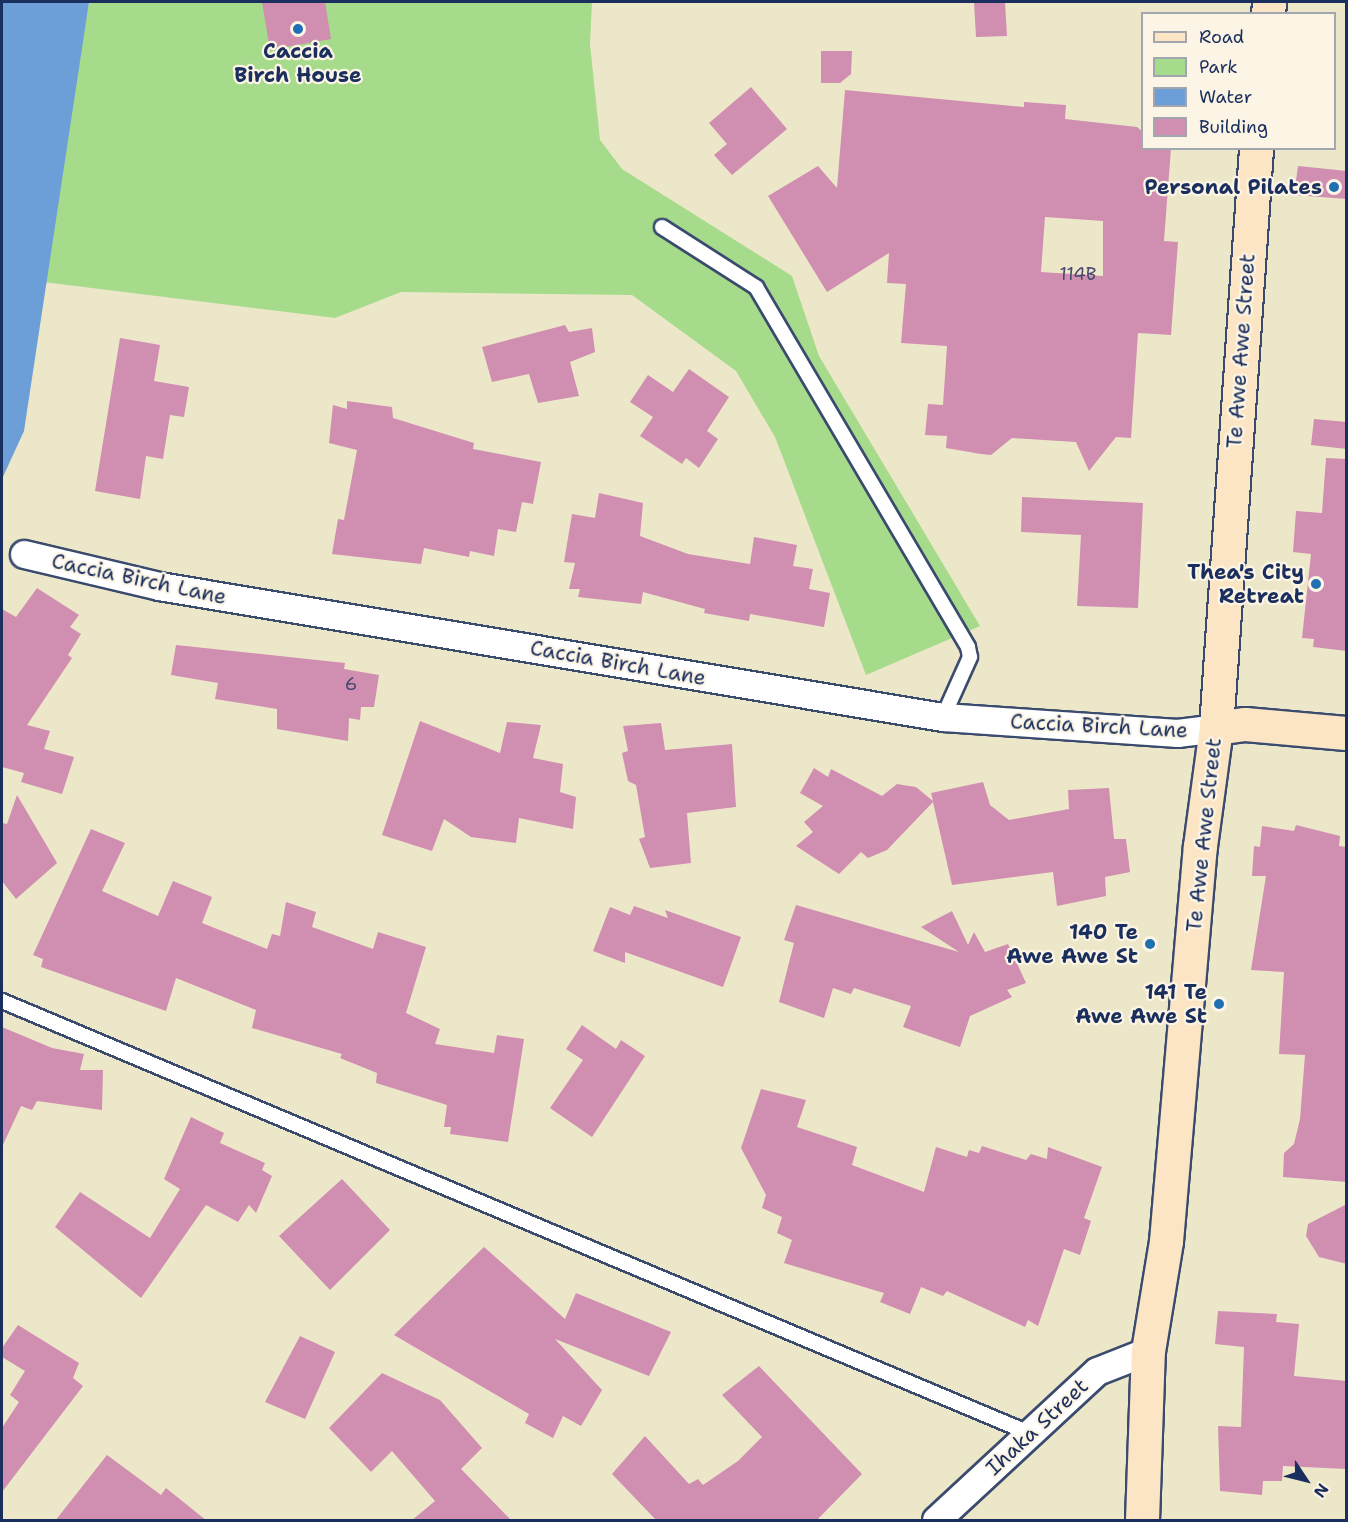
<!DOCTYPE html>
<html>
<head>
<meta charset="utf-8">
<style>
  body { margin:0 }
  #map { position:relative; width:1348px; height:1522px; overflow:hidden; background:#ede7ca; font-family:"Shantell Sans",sans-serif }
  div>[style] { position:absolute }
  .green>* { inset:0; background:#a6db8b }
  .water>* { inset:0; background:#6c9ed7 }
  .building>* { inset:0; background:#d08eb0 }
  .roads { filter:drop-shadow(2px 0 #3a4b6e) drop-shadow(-2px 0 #3a4b6e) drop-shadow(0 2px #3a4b6e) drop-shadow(0 -2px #3a4b6e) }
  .lane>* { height:14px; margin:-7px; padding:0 7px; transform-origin:7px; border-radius:7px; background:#fff }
  .street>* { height:27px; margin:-13.5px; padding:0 13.5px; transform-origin:13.5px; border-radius:13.5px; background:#fff }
  .secondary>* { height:33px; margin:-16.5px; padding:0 16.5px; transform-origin:16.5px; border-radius:16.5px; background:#fce5c4 }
  .dots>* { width:16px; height:16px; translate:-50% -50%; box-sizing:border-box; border:3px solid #fcf5e5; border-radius:50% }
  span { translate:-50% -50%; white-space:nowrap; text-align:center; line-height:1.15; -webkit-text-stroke:4.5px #fcf5e5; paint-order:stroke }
  .number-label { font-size:18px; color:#484772 }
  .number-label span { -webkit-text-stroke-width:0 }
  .poi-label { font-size:21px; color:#1b2f5e; font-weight:700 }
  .right { translate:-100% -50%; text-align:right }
  .street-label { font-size:21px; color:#1b2f5e }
  .frame { position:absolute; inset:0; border:3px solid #1b2f5e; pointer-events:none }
  .legend { position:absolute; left:1141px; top:12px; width:195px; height:138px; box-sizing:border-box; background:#fcf5e5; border:2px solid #a2a6af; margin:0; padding:8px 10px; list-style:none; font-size:18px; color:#1b2f5e }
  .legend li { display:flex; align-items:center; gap:12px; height:30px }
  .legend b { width:30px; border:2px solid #a2a6af }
  .north { position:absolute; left:1276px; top:1450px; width:60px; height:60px; -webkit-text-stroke:4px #fcf5e5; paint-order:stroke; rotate:125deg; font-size:16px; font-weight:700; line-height:24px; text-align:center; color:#1b2f5e }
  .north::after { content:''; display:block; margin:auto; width:21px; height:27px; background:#1b2f5e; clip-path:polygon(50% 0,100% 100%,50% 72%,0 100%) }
</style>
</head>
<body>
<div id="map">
  <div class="green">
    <i style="clip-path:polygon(89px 2px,592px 2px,590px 44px,600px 140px,622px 169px,792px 276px,819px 356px,980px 626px,866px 675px,775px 437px,736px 371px,632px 295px,401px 292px,335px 318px,43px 282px)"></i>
  </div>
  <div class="water">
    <i style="clip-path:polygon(2px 2px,89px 2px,24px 431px,2px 479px)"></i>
  </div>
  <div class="building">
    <i style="clip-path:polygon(262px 2px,325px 2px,331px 39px,270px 50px)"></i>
    <i style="clip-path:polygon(974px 2px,1005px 2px,1007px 36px,976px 37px)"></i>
    <i style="clip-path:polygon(821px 51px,852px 51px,851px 74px,840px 83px,821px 83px)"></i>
    <i style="clip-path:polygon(751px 87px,787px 129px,732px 175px,714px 155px,727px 144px,709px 123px)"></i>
    <i style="clip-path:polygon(evenodd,845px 90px,1024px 107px,1024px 102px,1066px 105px,1065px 119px,1137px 127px,1143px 132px,1143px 148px,1171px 148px,1164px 241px,1178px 242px,1171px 335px,1138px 333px,1131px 438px,1116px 437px,1089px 471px,1076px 442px,1012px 438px,991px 455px,981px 454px,946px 448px,947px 436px,925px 435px,928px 404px,943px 405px,947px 346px,901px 343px,906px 284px,887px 283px,889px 253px,827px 292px,768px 196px,818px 166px,837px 188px,845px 90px,1045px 217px,1103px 221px,1103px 276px,1041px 272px,1045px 217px)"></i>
    <i style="clip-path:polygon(1298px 166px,1347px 171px,1347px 199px,1294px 195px)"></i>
    <i style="clip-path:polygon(565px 325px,569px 332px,592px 328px,595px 352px,570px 362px,579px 396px,538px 403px,529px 374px,492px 382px,482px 347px)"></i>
    <i style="clip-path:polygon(120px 338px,160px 345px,154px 381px,189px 387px,184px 417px,170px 415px,163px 459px,146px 456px,140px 499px,95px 491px)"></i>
    <i style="clip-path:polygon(689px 369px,729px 397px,707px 431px,718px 439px,699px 468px,686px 458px,682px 464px,640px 436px,653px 417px,630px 402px,648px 375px,673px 392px)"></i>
    <i style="clip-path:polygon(347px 401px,392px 407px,393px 418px,474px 443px,473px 449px,541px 462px,533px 504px,522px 502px,516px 532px,498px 529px,494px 556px,470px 551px,469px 557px,424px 548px,421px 564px,332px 554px,338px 519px,344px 520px,357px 450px,329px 443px,333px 405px,347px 409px)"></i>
    <i style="clip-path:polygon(1314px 419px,1347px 422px,1347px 449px,1311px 445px)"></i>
    <i style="clip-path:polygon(1326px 458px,1347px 459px,1347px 651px,1313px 647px,1314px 639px,1302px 638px,1311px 554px,1293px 552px,1296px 511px,1322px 513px)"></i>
    <i style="clip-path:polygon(599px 493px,643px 503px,640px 536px,688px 554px,750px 564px,754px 537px,797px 545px,793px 566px,813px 569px,809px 589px,830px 593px,824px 627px,750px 614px,749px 621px,704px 613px,705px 609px,643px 592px,641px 604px,578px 597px,580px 589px,569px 589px,575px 563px,564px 562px,572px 514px,595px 518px)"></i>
    <i style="clip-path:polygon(1022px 497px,1143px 503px,1138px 608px,1077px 606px,1081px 535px,1021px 532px)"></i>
    <i style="clip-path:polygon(37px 588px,79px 615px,70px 627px,81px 634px,68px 655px,72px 658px,27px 725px,50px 731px,44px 749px,74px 757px,62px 794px,21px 782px,24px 773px,2px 767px,2px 609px,16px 617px)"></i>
    <i style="clip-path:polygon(176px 645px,345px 663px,344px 669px,379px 675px,374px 707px,361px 707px,360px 720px,349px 718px,348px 741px,277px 729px,277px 709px,215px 699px,218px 683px,171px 675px)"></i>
    <i style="clip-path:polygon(420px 721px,500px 753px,507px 722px,541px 725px,533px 758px,563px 764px,560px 792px,576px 797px,573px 829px,519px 818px,516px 843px,471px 837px,444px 819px,432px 851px,382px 835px)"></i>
    <i style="clip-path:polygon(661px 723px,665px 750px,732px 744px,736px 807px,687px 813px,691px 863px,650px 868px,639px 839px,645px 837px,636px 785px,628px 781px,622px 753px,628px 751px,623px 726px)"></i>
    <i style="clip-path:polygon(814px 768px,828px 777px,831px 769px,882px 796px,897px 784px,916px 787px,933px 801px,931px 793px,983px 782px,990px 805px,1009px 820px,1069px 809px,1068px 790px,1109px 788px,1114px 839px,1126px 839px,1130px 872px,1105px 877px,1106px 896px,1057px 906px,1053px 872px,952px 885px,933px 802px,887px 850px,868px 858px,861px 852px,839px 874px,796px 846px,813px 832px,804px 822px,823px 806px,800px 793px)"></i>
    <i style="clip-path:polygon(17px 795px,57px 863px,16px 899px,2px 881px,2px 823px,7px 824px)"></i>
    <i style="clip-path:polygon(1296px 825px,1340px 836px,1339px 846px,1347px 847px,1347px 1182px,1283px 1177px,1284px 1153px,1294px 1144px,1300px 1119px,1305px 1055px,1279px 1054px,1284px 972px,1251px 970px,1266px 876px,1252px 876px,1254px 846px,1260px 847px,1262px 826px,1294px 831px)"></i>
    <i style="clip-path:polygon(91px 829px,125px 843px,102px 891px,158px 916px,173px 881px,212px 897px,202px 923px,267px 949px,272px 934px,280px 936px,286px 902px,316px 912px,312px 927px,373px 949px,378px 932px,426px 947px,406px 1013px,440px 1029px,435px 1044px,494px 1053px,497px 1035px,524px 1039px,508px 1142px,450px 1134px,451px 1127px,444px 1127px,447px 1105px,376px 1083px,377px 1073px,340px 1058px,342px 1054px,252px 1028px,256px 1010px,176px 978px,166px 1011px,41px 967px,43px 959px,33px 955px)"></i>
    <i style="clip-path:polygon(796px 905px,959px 952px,921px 927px,952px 911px,968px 945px,974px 932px,985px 952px,1008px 944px,1026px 983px,1007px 990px,1012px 997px,970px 1016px,960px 1047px,903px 1027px,911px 1006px,854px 988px,851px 994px,833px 988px,824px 1018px,779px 1002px,794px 943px,784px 940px)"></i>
    <i style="clip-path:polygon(634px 906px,668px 918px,665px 910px,741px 937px,723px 987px,625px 952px,625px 963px,593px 951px,610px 907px,630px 915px)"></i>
    <i style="clip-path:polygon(582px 1025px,616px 1049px,621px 1040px,645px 1056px,592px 1137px,550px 1108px,583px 1060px,566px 1049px)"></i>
    <i style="clip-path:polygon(2px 1027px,52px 1048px,84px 1054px,80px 1070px,103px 1070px,102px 1110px,37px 1101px,32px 1110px,21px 1106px,2px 1147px)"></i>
    <i style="clip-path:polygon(761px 1089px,806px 1100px,797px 1127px,857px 1147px,852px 1165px,924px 1192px,936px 1147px,967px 1157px,969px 1150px,979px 1153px,982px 1146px,1026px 1160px,1031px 1154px,1047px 1159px,1048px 1147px,1102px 1167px,1084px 1218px,1091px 1221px,1080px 1255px,1064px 1249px,1038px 1326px,1028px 1320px,1025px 1327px,947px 1291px,943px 1296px,921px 1287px,910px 1314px,880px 1302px,884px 1293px,784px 1263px,792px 1240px,777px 1233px,782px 1217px,762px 1208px,766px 1195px,741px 1148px)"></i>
    <i style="clip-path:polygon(191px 1117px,224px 1133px,220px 1143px,265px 1163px,262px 1170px,272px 1176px,256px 1213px,249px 1205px,238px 1222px,206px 1205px,141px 1298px,55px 1227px,80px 1192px,150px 1238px,180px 1189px,164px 1179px)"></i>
    <i style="clip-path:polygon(342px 1179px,390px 1230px,330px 1290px,279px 1236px)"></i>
    <i style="clip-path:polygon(1347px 1204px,1347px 1264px,1319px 1257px,1306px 1236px,1308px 1224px)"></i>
    <i style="clip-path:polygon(484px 1247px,565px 1319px,576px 1293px,671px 1332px,649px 1376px,555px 1339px,602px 1390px,581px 1426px,563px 1416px,553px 1438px,525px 1423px,529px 1414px,394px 1335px)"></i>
    <i style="clip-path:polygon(1218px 1311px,1277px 1314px,1276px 1322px,1299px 1324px,1294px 1376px,1347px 1381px,1347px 1469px,1283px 1466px,1282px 1481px,1263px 1481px,1262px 1495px,1220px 1491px,1218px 1426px,1241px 1427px,1244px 1347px,1215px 1344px)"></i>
    <i style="clip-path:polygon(18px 1325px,79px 1363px,73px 1378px,83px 1386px,2px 1492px,2px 1428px,19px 1402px,10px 1395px,25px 1371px,2px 1357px,2px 1348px)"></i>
    <i style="clip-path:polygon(300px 1336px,335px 1352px,305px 1419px,265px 1402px)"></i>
    <i style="clip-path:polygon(759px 1366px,862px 1474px,816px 1521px,657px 1521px,612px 1474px,645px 1436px,689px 1484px,698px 1479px,703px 1485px,738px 1461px,762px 1437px,722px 1395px)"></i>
    <i style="clip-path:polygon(382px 1373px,440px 1400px,482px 1448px,461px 1469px,512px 1521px,411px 1521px,435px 1501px,392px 1451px,371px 1472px,329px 1428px)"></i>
    <i style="clip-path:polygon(107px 1455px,161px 1495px,166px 1488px,207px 1521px,55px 1521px)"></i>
  </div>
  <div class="roads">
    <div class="lane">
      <i style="left:662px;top:227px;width:112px;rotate:32.6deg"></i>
      <i style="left:756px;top:287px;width:418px;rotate:59.5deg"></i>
      <i style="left:968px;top:647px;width:10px;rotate:79deg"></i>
      <i style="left:970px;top:657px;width:66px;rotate:114.2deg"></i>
      <i style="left:2px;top:1001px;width:1114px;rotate:22.81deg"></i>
    </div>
    <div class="street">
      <i style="left:24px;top:554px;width:139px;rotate:13.3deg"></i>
      <i style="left:159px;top:586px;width:795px;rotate:9.49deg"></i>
      <i style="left:943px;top:717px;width:235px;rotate:3.9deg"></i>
      <i style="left:1177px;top:733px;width:39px;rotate:-7deg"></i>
      <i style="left:936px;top:1520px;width:219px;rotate:-42.8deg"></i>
      <i style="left:1097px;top:1371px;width:55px;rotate:-21.4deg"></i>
    </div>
    <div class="secondary">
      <i style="left:1268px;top:14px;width:12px;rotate:-85deg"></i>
      <i style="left:1216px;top:728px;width:29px;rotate:-8deg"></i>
      <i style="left:1245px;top:724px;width:101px;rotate:5.1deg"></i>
      <i style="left:1142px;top:1520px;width:169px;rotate:-88deg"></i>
      <i style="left:1148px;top:1351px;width:111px;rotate:-80.7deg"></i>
      <i style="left:1166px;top:1241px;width:396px;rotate:-85.1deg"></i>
      <i style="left:1200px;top:846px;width:119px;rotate:-82.3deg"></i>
      <i style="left:1216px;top:728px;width:581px;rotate:-86.05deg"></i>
    </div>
  </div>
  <div class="dots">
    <i style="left:298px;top:29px;background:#1f6fb2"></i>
    <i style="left:1334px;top:187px;background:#1f6fb2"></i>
    <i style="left:1316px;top:584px;background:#1f6fb2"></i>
    <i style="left:1150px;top:944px;background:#1f6fb2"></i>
    <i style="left:1219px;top:1004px;background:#1f6fb2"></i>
  </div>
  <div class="number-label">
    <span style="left:1078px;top:274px">114B</span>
    <span style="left:351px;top:684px">6</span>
  </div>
  <div class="poi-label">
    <span style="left:298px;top:63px">Caccia<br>Birch House</span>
    <span class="right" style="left:1322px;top:187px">Personal Pilates</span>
    <span class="right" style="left:1304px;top:584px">Thea's City<br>Retreat</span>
    <span class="right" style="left:1138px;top:944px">140 Te<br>Awe Awe St</span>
    <span class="right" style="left:1207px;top:1004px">141 Te<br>Awe Awe St</span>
  </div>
  <div class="street-label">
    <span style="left:1241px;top:351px;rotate:-86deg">Te Awe Awe Street</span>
    <span style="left:139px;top:579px;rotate:12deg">Caccia Birch Lane</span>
    <span style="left:618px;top:663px;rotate:10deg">Caccia Birch Lane</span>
    <span style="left:1099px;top:726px;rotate:3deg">Caccia Birch Lane</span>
    <span style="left:1204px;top:835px;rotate:-84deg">Te Awe Awe Street</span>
    <span style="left:1037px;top:1427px;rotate:-43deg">Ihaka Street</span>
  </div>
  <div class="frame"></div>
  <ul class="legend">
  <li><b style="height:8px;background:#fce5c4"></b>Road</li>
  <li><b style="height:16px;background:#a6db8b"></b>Park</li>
  <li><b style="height:16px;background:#6c9ed7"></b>Water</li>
  <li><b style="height:16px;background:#d08eb0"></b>Building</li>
  </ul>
  <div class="north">N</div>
</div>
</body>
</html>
